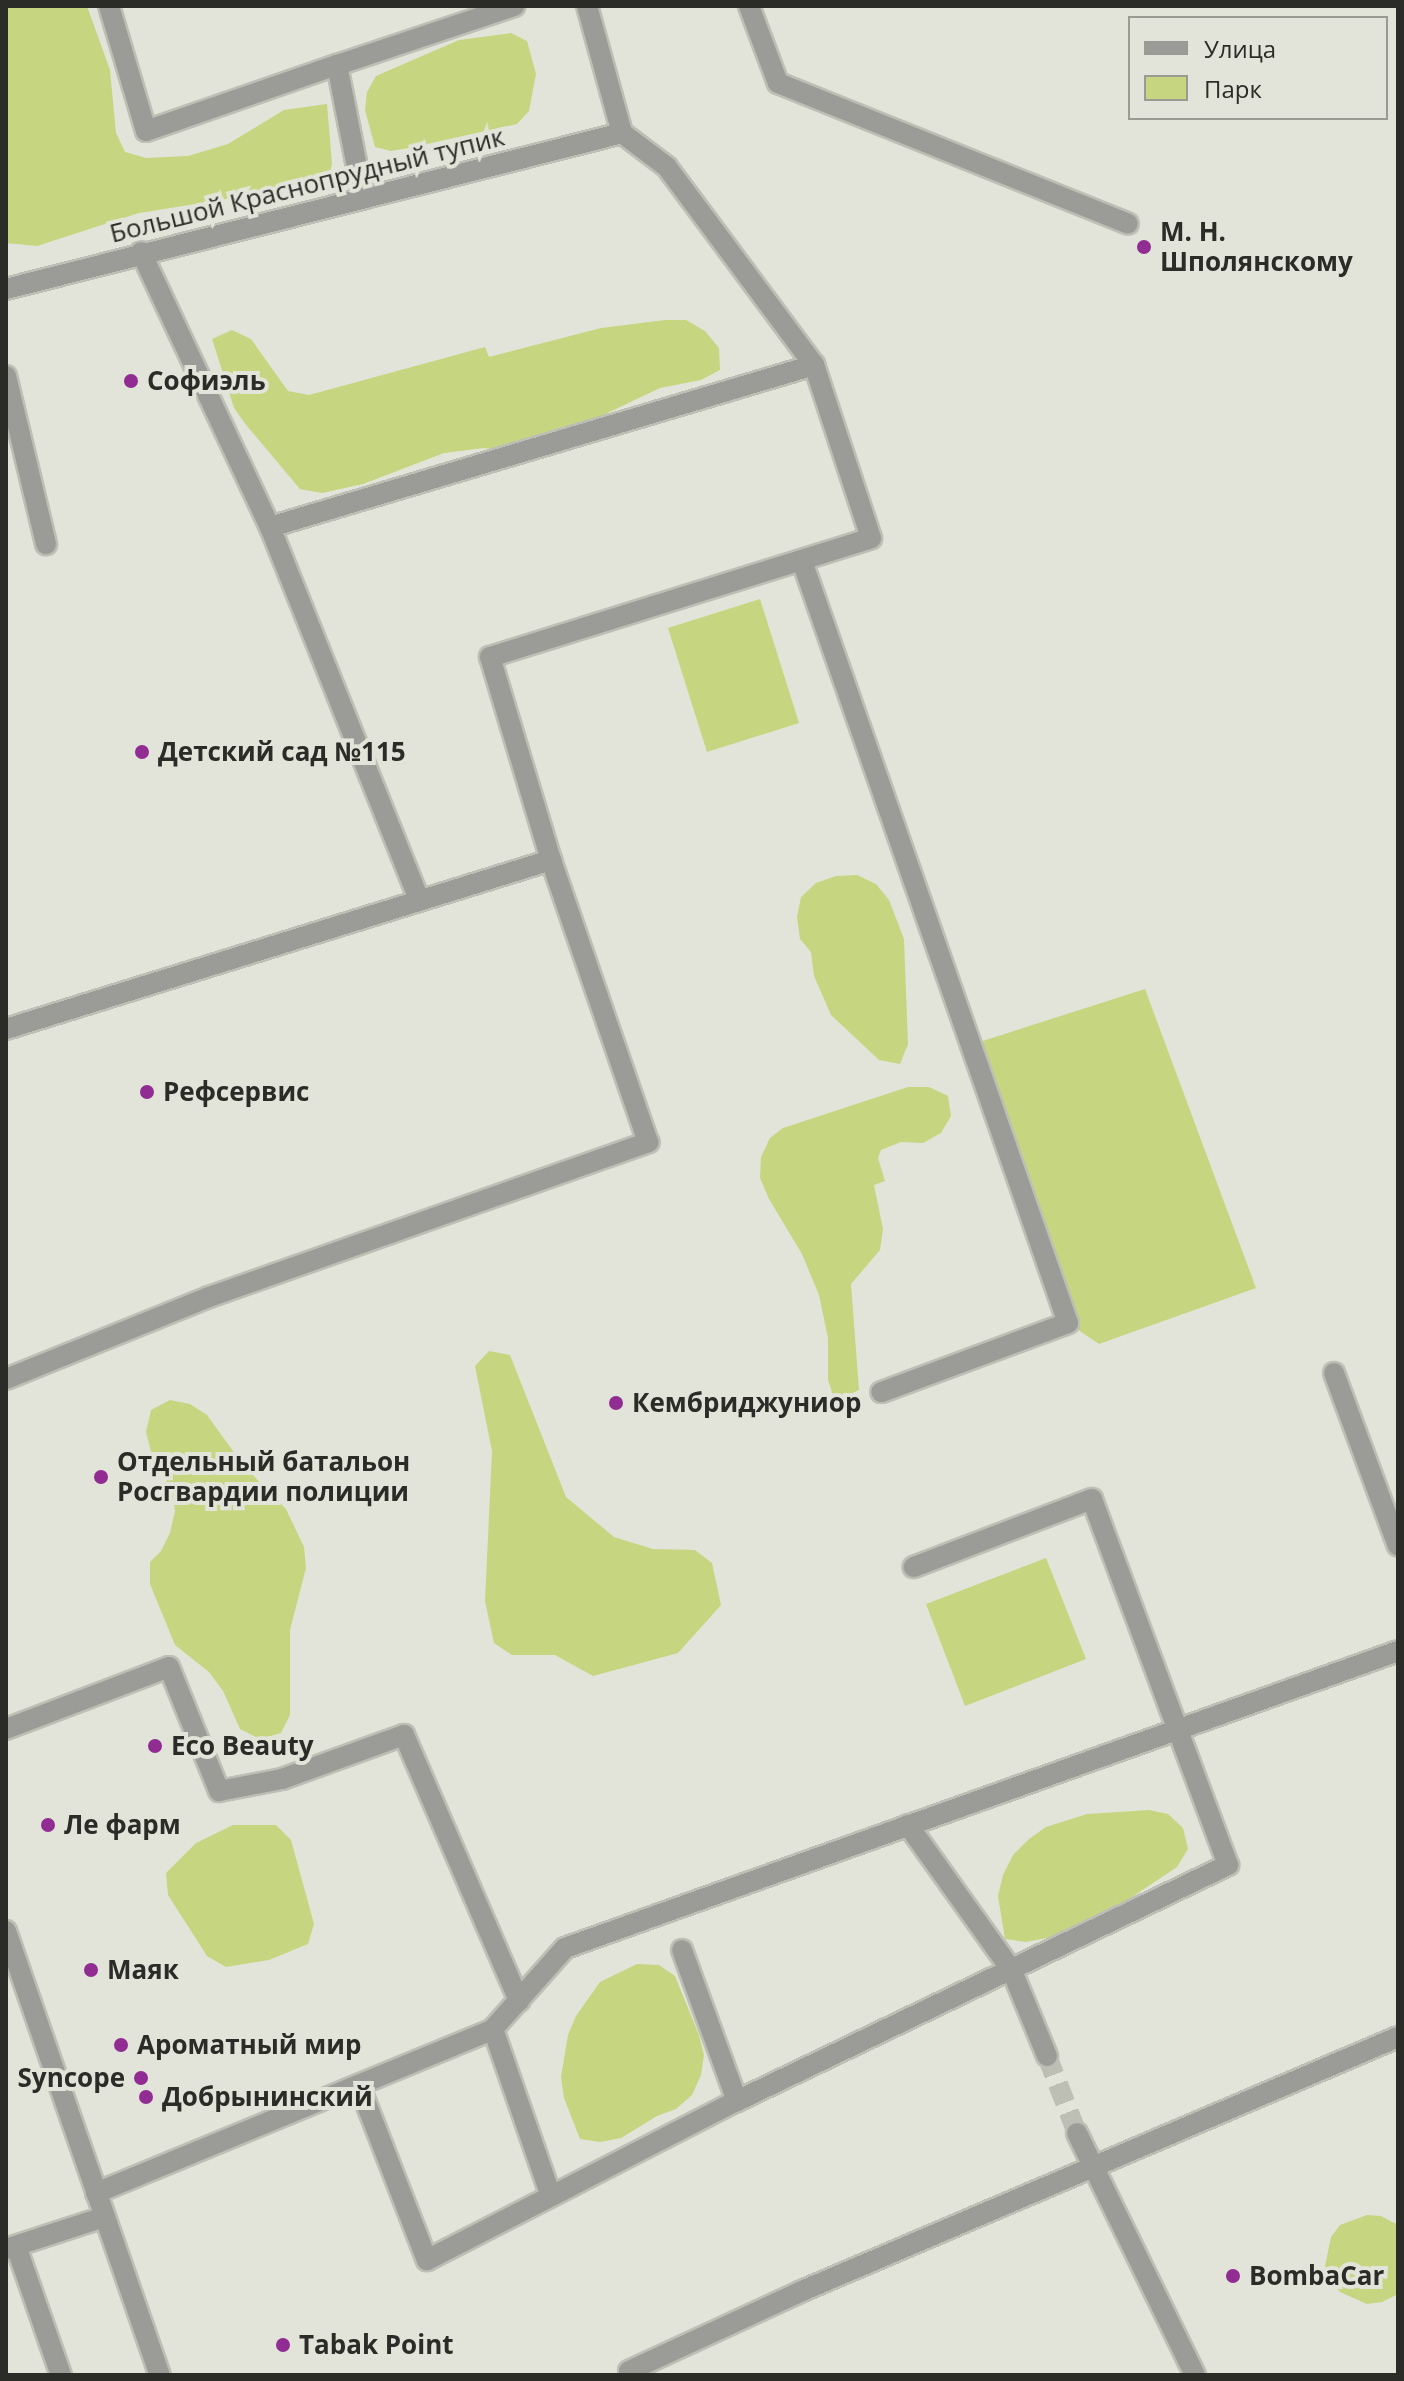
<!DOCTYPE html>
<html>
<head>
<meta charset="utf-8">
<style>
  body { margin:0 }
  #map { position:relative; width:1404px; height:2381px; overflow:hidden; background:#e2e4d9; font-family:"Open Sans",sans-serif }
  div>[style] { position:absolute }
  .green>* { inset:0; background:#c6d57f }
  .minor-tunnel>* { height:20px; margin-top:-10px; transform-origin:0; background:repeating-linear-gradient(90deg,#bdbfb5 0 20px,transparent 0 30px) }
  .roads { filter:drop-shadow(2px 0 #bdbfb5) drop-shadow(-2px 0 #bdbfb5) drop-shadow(0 2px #bdbfb5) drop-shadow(0 -2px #bdbfb5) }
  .minor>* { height:20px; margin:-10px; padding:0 10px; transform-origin:10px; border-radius:10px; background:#9b9c97 }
  .dots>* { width:22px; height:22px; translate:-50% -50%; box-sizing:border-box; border:4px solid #e2e4d9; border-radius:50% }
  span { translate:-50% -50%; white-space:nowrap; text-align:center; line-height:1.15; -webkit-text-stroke:8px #e2e4d9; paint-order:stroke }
  .street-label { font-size:26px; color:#2b2c27 }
  .poi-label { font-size:26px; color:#2b2c27; font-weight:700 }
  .left { translate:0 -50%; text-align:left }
  .right { translate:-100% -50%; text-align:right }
  .frame { position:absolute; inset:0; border:8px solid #2b2c27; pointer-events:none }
  .legend { position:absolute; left:1128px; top:16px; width:260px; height:104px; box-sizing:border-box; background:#e2e4d9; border:2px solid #999a92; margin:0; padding:10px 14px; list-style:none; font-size:24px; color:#2b2c27 }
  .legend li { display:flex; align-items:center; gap:16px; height:40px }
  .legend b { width:40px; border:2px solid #999a92 }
</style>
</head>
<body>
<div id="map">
  <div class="green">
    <i style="clip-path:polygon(6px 6px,87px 6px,110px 70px,116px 133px,125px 152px,146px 158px,188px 156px,228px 144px,284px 110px,327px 104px,332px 164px,327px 183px,139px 213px,37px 246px,6px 243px)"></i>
    <i style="clip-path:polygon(511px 33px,527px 41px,536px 74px,529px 111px,517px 124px,409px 148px,391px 151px,375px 147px,365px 110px,367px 92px,376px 76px,459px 40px)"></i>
    <i style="clip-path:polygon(665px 320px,686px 320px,705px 331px,719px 348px,720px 370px,701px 380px,660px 388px,601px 416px,504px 451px,484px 448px,444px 453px,363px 484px,322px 493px,300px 489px,247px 426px,234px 408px,212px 339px,232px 330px,251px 339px,288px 391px,309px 395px,485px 347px,489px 357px,601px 328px)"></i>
    <i style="clip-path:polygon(760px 599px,799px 723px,707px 752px,668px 628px)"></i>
    <i style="clip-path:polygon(857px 875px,876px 884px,889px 900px,904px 939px,908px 1044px,900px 1064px,879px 1060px,831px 1015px,814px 976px,811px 952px,800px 939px,797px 917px,801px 897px,816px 883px,836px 876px)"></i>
    <i style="clip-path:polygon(1145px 989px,1256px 1288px,1099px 1344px,1068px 1323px,970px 1045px)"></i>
    <i style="clip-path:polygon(908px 1087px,929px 1087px,948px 1096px,951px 1116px,941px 1133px,923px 1143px,901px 1142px,881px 1150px,878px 1158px,885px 1181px,874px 1185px,883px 1229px,880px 1250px,851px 1284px,859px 1390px,835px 1401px,828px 1380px,828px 1338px,819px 1295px,802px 1254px,769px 1199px,760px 1178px,761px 1157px,770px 1138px,783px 1128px)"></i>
    <i style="clip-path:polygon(489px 1351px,510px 1355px,566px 1497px,614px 1537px,653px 1549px,695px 1550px,712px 1563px,721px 1605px,678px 1653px,593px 1676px,555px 1655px,512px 1655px,494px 1643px,485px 1601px,492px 1451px,475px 1366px)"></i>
    <i style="clip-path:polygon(170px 1400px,190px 1404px,207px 1415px,243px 1465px,286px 1509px,304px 1547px,306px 1568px,290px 1630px,290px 1715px,281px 1733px,260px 1739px,240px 1729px,223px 1691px,209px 1672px,175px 1645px,150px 1584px,150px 1562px,161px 1551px,170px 1533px,175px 1511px,171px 1490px,151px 1452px,146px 1432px,151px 1410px)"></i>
    <i style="clip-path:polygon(1046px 1558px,1086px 1659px,965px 1706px,926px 1604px)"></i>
    <i style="clip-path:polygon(1149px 1810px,1168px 1814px,1183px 1828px,1188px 1849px,1177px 1867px,1105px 1915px,1067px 1934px,1026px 1942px,1005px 1939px,998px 1896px,1003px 1875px,1013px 1855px,1029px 1839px,1046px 1827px,1087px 1814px)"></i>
    <i style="clip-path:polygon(233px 1825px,276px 1825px,291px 1840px,314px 1924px,308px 1944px,269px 1960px,226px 1967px,207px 1956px,168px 1895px,166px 1873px,196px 1843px)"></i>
    <i style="clip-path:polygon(637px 1964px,659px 1965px,675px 1976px,699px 2035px,704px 2055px,701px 2075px,692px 2095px,676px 2109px,657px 2116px,621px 2138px,600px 2142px,580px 2139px,564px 2098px,561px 2077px,568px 2035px,576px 2016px,600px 1982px)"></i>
    <i style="clip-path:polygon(1367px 2215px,1381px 2216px,1398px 2225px,1398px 2294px,1382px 2302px,1367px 2304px,1340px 2292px,1330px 2281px,1325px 2266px,1331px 2237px,1340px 2225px)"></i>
  </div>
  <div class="minor-tunnel">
    <i style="left:1047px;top:2056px;width:83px;rotate:68.7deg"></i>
  </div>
  <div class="roads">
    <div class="minor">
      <i style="left:109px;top:6px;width:130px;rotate:73.5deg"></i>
      <i style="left:146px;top:131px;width:202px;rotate:-19.1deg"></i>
      <i style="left:337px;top:65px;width:135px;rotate:78.9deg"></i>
      <i style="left:749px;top:6px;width:82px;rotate:69.4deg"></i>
      <i style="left:778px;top:83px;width:377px;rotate:21.9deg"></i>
      <i style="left:337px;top:65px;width:187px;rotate:-18.4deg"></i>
      <i style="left:141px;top:252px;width:304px;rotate:64.9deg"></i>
      <i style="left:270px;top:527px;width:401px;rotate:68.2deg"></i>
      <i style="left:6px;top:289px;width:635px;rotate:-14.21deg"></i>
      <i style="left:6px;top:376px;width:173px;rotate:76.6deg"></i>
      <i style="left:270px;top:527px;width:568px;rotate:-16.58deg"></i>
      <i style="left:802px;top:561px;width:807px;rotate:70.76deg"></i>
      <i style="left:1068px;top:1323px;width:199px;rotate:159.7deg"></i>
      <i style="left:6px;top:1029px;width:571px;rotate:-17.23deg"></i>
      <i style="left:1334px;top:1373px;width:184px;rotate:69.7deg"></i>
      <i style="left:6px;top:1379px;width:219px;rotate:-22deg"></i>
      <i style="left:209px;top:1297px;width:466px;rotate:-19.4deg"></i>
      <i style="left:648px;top:1142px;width:298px;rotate:-109deg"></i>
      <i style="left:551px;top:860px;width:212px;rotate:-106.7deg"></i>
      <i style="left:490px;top:657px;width:399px;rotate:-17.3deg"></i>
      <i style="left:871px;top:538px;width:182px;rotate:-108.2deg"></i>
      <i style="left:814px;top:365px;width:247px;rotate:-126.6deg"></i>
      <i style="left:667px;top:167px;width:56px;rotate:-142.9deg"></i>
      <i style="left:622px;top:133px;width:132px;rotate:-105.4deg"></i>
      <i style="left:6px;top:1729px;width:174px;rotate:-20.8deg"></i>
      <i style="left:169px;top:1667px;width:134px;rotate:68deg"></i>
      <i style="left:219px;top:1791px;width:64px;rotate:-10.8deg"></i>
      <i style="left:282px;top:1779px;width:130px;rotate:-19.8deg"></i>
      <i style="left:404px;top:1735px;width:290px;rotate:66.6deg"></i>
      <i style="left:908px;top:1825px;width:179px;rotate:54.5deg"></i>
      <i style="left:1012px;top:1971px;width:92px;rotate:67.6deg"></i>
      <i style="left:6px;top:1931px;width:470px;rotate:70.9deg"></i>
      <i style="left:682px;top:1950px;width:161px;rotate:70deg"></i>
      <i style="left:493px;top:2029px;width:175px;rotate:70.9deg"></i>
      <i style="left:359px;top:2085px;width:188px;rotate:68.8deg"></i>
      <i style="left:427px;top:2260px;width:348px;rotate:-27.2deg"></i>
      <i style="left:737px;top:2101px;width:545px;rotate:-25.67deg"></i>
      <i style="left:1228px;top:1865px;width:390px;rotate:-110.4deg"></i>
      <i style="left:1092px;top:1499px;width:191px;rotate:159.1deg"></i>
      <i style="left:1077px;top:2133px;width:269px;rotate:64deg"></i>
      <i style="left:96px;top:2193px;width:430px;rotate:-22.4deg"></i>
      <i style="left:493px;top:2029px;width:108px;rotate:-48.4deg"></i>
      <i style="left:565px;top:1948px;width:884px;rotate:-19.62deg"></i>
      <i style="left:16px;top:2246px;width:137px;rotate:70.8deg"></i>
      <i style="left:6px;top:2249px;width:103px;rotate:-18.1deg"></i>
      <i style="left:631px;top:2375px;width:4px;rotate:-117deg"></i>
      <i style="left:629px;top:2371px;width:191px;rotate:-24.8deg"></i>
      <i style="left:802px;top:2291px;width:648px;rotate:-23.08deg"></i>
    </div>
  </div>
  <div class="dots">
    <i style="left:1144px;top:247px;background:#902c92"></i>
    <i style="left:131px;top:381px;background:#902c92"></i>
    <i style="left:142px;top:752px;background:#902c92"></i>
    <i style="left:147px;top:1092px;background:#902c92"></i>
    <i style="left:616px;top:1403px;background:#902c92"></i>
    <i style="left:101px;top:1477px;background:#902c92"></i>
    <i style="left:155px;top:1746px;background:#902c92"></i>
    <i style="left:48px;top:1825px;background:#902c92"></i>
    <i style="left:91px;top:1970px;background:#902c92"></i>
    <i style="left:121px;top:2045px;background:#902c92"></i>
    <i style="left:141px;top:2078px;background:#902c92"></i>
    <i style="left:146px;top:2097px;background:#902c92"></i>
    <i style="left:1233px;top:2276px;background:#902c92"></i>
    <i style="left:283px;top:2345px;background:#902c92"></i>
  </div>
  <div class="street-label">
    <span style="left:307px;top:185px;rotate:-14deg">Большой Краснопрудный тупик</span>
  </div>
  <div class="poi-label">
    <span class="left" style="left:1160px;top:247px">М. Н.<br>Шполянскому</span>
    <span class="left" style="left:147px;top:381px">Софиэль</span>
    <span class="left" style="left:158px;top:752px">Детский сад №115</span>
    <span class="left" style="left:163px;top:1092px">Рефсервис</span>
    <span class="left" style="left:632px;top:1403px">Кембриджуниор</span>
    <span class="left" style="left:117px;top:1477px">Отдельный батальон<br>Росгвардии полиции</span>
    <span class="left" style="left:171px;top:1746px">Eco Beauty</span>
    <span class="left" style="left:64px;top:1825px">Ле фарм</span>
    <span class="left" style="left:107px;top:1970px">Маяк</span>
    <span class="left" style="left:137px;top:2045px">Ароматный мир</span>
    <span class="right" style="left:125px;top:2078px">Syncope</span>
    <span class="left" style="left:162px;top:2097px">Добрынинский</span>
    <span class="left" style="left:1249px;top:2276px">BombaCar</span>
    <span class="left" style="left:299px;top:2345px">Tabak Point</span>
  </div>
  <div class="frame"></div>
  <ul class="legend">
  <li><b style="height:10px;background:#9b9c97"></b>Улица</li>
  <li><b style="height:22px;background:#c6d57f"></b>Парк</li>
  </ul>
</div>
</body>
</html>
